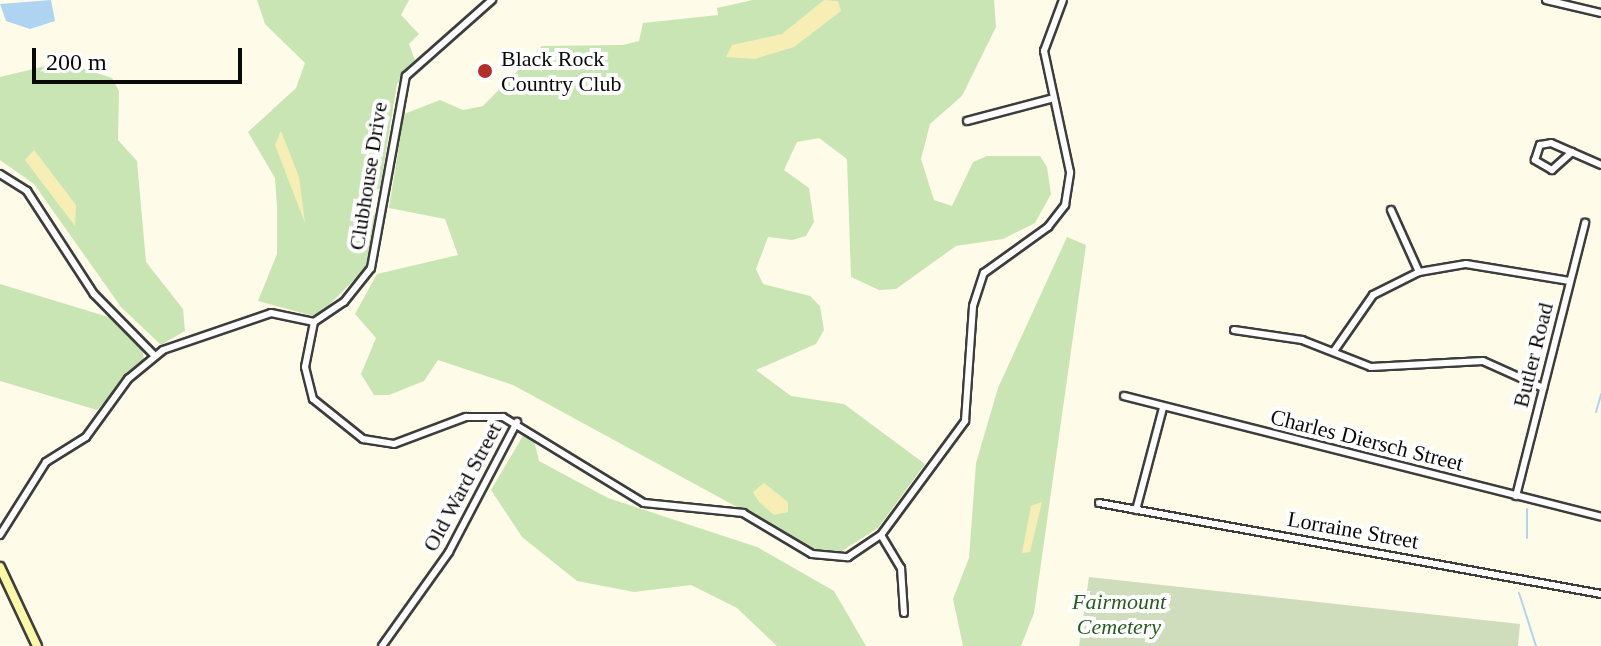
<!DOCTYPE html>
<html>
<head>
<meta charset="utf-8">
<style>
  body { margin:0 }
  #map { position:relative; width:1601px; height:646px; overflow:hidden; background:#fefbe8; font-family:"Times New Roman",serif }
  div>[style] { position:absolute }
  .green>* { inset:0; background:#cae5b4 }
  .sand>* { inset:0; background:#f7eeb6 }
  .cemetery>* { inset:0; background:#cfddbc }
  .water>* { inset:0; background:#afd4f2 }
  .stream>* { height:2px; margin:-1px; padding:0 1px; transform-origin:1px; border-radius:1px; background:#afd4f2 }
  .roads { filter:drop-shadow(2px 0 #3d3d3d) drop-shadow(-2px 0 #3d3d3d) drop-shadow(0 2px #3d3d3d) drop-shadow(0 -2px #3d3d3d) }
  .street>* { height:6px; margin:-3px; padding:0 3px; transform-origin:3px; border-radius:3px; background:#fff }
  .secondary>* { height:8px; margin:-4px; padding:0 4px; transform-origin:4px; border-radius:4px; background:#fbf9a5 }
  .dots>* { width:22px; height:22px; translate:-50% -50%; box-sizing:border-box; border:4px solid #fff; border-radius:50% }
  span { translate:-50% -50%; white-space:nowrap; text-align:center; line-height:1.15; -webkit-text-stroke:8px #fff; paint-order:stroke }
  .poi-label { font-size:22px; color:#0a0a0a }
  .left { translate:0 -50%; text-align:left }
  .street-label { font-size:22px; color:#0a0a0a }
  .park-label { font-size:22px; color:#265d1f; font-style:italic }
  .scale { position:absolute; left:32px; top:48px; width:210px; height:36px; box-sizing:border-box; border:4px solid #0a0a0a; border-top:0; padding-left:10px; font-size:24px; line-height:28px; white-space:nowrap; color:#0a0a0a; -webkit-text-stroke:6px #fff; paint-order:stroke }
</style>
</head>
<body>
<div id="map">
  <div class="green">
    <i style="clip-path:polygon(257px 0,409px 0,401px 15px,419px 34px,409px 44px,415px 60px,397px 84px,380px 189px,373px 189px,369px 214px,377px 216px,367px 267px,317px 317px,258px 301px,277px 254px,277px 207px,275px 178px,248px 132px,296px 88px,305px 63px,265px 24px)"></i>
    <i style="clip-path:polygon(753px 0,994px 0,996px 27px,962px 96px,930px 124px,921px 159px,934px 200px,952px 206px,973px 162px,987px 156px,1040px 156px,1047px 167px,1051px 194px,1035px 223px,1003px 239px,956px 246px,896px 289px,879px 290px,851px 277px,847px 159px,819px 138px,797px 142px,784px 170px,809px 188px,814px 222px,806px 236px,792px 240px,768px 237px,756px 269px,763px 284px,810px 296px,820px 306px,824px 330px,816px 344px,756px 370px,791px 396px,844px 404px,925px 464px,878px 528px,837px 554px,814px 549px,513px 385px,438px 360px,424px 381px,389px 395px,374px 395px,361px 374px,376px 338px,355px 314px,377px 274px,458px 255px,445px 219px,389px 208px,404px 114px,440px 100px,463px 110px,483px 106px,542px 46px,623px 45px,639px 41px,643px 23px,718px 15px,717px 8px)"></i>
    <i style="clip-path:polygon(62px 62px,112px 78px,119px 91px,118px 140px,137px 161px,146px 262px,183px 309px,185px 331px,161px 345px,121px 307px,34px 184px,0 160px,0 77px)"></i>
    <i style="clip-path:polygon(1067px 237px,1086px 245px,1034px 613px,1021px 646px,963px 646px,953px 599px,969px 558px,976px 463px,998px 388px)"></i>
    <i style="clip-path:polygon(0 284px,115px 319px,142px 347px,144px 360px,97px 410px,0 381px)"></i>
    <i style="clip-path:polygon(524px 434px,534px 440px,539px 461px,608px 498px,757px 547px,834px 591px,866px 646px,777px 646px,737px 608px,691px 585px,634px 592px,577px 581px,522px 537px,491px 490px)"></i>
  </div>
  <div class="sand">
    <i style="clip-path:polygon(824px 0,838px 1px,841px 11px,794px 47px,755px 59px,726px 57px,732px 45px,782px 34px)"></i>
    <i style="clip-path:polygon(281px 131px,299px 177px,305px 223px,275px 145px)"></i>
    <i style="clip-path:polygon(34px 150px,76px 205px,75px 226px,25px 160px)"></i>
    <i style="clip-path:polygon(764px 483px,788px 502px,788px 512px,774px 515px,759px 502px,753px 492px)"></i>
    <i style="clip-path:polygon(1042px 502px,1030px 552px,1022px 553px,1031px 506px)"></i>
  </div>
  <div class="cemetery">
    <i style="clip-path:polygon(1089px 577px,1520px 624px,1518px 646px,1079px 646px)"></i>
  </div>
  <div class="water">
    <i style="clip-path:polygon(51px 0,55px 21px,30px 29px,6px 21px,0 4px)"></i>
  </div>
  <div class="stream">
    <i style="left:1596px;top:412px;width:19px;rotate:-74deg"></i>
    <i style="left:1527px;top:509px;width:29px;rotate:90deg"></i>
    <i style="left:1519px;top:593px;width:56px;rotate:72.2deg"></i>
  </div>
  <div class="roads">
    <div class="street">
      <i style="left:1546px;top:0;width:57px;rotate:13.3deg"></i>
      <i style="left:967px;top:121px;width:86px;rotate:-14.8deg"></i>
      <i style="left:1572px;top:152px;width:27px;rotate:138deg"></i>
      <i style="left:1552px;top:170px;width:20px;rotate:-150deg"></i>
      <i style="left:1535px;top:160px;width:16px;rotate:-72deg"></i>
      <i style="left:1540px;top:145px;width:11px;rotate:-10deg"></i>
      <i style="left:1551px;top:143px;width:55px;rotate:23.7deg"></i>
      <i style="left:0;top:174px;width:32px;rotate:32deg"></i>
      <i style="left:27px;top:191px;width:123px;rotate:57deg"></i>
      <i style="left:94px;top:294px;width:87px;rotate:45.5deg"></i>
      <i style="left:1391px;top:210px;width:68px;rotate:65.7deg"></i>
      <i style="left:314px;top:322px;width:46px;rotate:101.3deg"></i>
      <i style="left:305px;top:367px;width:33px;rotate:76deg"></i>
      <i style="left:313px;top:399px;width:64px;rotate:38.7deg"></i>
      <i style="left:363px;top:439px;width:31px;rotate:9deg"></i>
      <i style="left:394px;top:444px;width:77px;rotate:-20.6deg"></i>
      <i style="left:466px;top:417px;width:37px"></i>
      <i style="left:503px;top:417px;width:165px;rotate:31.4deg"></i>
      <i style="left:644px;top:503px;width:100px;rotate:5.8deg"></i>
      <i style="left:743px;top:513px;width:80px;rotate:30.7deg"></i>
      <i style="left:812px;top:554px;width:36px;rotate:5deg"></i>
      <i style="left:848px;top:557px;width:40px;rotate:-34deg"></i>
      <i style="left:881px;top:535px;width:142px;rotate:-53.6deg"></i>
      <i style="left:965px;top:421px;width:115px;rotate:-86deg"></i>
      <i style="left:973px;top:306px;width:35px;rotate:-72deg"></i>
      <i style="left:984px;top:273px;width:79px;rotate:-35.7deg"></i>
      <i style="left:1048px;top:227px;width:28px;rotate:-52deg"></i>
      <i style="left:1065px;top:205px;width:33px;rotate:-81deg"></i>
      <i style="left:1070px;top:172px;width:124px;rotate:-102.1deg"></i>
      <i style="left:1044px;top:51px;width:54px;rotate:-69.6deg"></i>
      <i style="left:314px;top:322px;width:36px;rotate:-34deg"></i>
      <i style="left:344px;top:302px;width:43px;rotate:-51.5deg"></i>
      <i style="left:371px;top:268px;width:195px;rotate:-79.7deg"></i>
      <i style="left:406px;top:76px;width:115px;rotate:-41.5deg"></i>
      <i style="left:1234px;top:330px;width:69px;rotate:8.4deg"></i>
      <i style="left:1302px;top:340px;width:74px;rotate:21.4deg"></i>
      <i style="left:1371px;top:367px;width:112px;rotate:-3.1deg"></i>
      <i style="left:1483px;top:361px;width:66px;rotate:24.2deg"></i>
      <i style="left:1334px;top:351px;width:68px;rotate:-55.1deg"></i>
      <i style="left:1373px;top:295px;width:51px;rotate:-26.6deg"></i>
      <i style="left:1419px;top:272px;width:48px;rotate:-9.7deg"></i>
      <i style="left:1466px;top:264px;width:105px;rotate:9.3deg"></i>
      <i style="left:1124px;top:396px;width:492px;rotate:14.2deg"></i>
      <i style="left:1516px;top:496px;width:282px;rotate:-75.8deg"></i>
      <i style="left:1099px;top:503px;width:510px;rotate:10.27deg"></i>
      <i style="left:1136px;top:510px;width:106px;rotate:-75.2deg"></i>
      <i style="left:0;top:535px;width:86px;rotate:-57.8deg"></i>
      <i style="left:46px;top:462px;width:47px;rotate:-32deg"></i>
      <i style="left:86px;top:437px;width:72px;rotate:-54.1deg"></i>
      <i style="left:128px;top:379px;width:45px;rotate:-39.6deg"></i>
      <i style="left:163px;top:350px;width:114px;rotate:-18.9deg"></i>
      <i style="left:271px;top:313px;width:44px;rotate:11.8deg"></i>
      <i style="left:881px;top:535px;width:39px;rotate:59deg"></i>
      <i style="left:901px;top:568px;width:45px;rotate:86.2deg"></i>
      <i style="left:382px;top:646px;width:115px;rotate:-54.5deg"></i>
      <i style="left:449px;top:552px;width:147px;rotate:-62.4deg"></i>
    </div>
    <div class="secondary">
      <i style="left:0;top:567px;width:87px;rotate:64.9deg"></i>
    </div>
  </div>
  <div class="dots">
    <i style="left:485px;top:71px;background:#b22f2a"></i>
  </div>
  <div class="poi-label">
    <span class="left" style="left:501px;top:71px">Black Rock<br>Country Club</span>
  </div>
  <div class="street-label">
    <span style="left:368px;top:176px;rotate:-81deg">Clubhouse Drive</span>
    <span style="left:1533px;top:355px;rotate:-76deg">Butler Road</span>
    <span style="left:1367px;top:440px;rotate:14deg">Charles Diersch Street</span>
    <span style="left:462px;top:487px;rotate:-62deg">Old Ward Street</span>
    <span style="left:1353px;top:530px;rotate:10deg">Lorraine Street</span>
  </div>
  <div class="park-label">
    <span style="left:1119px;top:614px">Fairmount<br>Cemetery</span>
  </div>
  <div class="scale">200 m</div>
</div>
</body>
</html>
